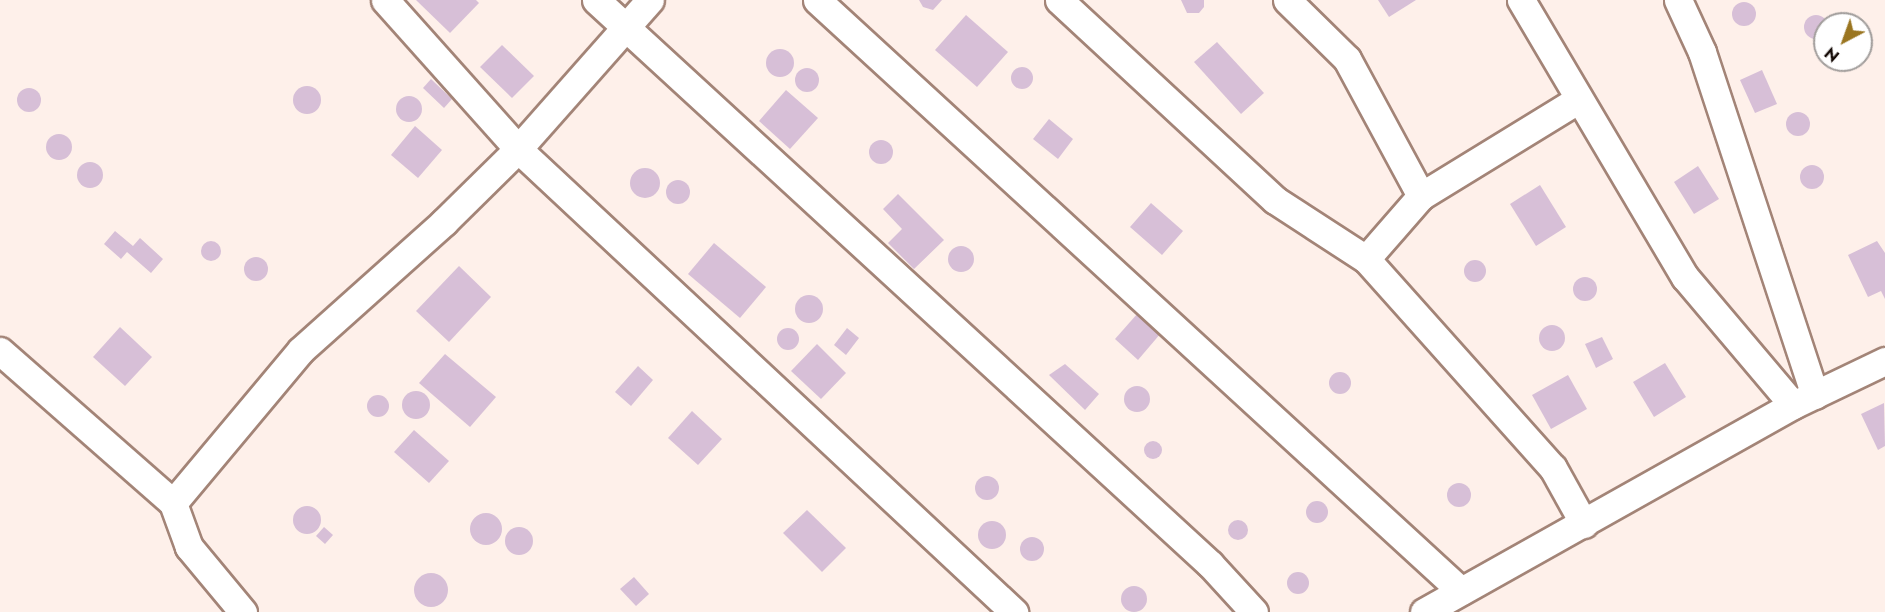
<!DOCTYPE html>
<html>
<head>
<meta charset="utf-8">
<style>
  body { margin:0 }
  #map { position:relative; width:1885px; height:612px; overflow:hidden; background:#fef0ea; font-family:Jost,sans-serif }
  div>[style] { position:absolute }
  .building>* { inset:0; background:#d7bfd7 }
  .round { border-radius:50% }
  .roads { filter:drop-shadow(2px 0 #a38477) drop-shadow(-2px 0 #a38477) drop-shadow(0 2px #a38477) drop-shadow(0 -2px #a38477) }
  .street>* { height:27px; margin:-13.5px; padding:0 13.5px; transform-origin:13.5px; border-radius:13.5px; background:#fff }
  span { translate:-50% -50%; white-space:nowrap; text-align:center; line-height:1.15; -webkit-text-stroke:4.5px #fff; paint-order:stroke }
  .north { position:absolute; left:1813px; top:12px; width:60px; height:60px; box-sizing:border-box; background:#fff; border:2px solid #a19d9b; border-radius:50%; rotate:221deg; font-size:16px; font-weight:700; line-height:24px; text-align:center; color:#150a06 }
  .north::after { content:''; display:block; margin:auto; width:21px; height:27px; background:#9a7520; clip-path:polygon(50% 0,100% 100%,50% 72%,0 100%) }
</style>
</head>
<body>
<div id="map">
  <div class="building">
    <i style="clip-path:polygon(416px 0,476px 0,479px 3px,450px 33px)"></i>
    <i style="clip-path:polygon(919px 0,942px 0,933px 10px,923px 7px)"></i>
    <i style="clip-path:polygon(1181px 0,1204px 0,1204px 7px,1199px 13px,1187px 13px)"></i>
    <i style="clip-path:polygon(1378px 0,1416px 0,1389px 17px)"></i>
    <i class="round" style="left:1732px;top:2px;width:24px;height:24px"></i>
    <i style="clip-path:polygon(966px 15px,1008px 52px,977px 87px,935px 50px)"></i>
    <i class="round" style="left:1804px;top:15px;width:24px;height:24px"></i>
    <i style="clip-path:polygon(1217px 42px,1264px 93px,1241px 114px,1194px 62px)"></i>
    <i style="clip-path:polygon(502px 45px,534px 76px,512px 98px,480px 67px)"></i>
    <i class="round" style="left:766px;top:49px;width:28px;height:28px"></i>
    <i class="round" style="left:1011px;top:67px;width:22px;height:22px"></i>
    <i class="round" style="left:795px;top:68px;width:24px;height:24px"></i>
    <i style="clip-path:polygon(1762px 70px,1777px 104px,1755px 113px,1740px 80px)"></i>
    <i style="clip-path:polygon(431px 79px,452px 99px,444px 108px,423px 88px)"></i>
    <i class="round" style="left:293px;top:86px;width:28px;height:28px"></i>
    <i class="round" style="left:17px;top:88px;width:24px;height:24px"></i>
    <i style="clip-path:polygon(786px 90px,818px 118px,790px 149px,759px 121px)"></i>
    <i class="round" style="left:396px;top:96px;width:26px;height:26px"></i>
    <i class="round" style="left:1786px;top:112px;width:24px;height:24px"></i>
    <i style="clip-path:polygon(1049px 119px,1073px 139px,1058px 159px,1033px 139px)"></i>
    <i style="clip-path:polygon(415px 126px,442px 150px,418px 178px,391px 155px)"></i>
    <i class="round" style="left:46px;top:134px;width:26px;height:26px"></i>
    <i class="round" style="left:869px;top:140px;width:24px;height:24px"></i>
    <i class="round" style="left:77px;top:162px;width:26px;height:26px"></i>
    <i class="round" style="left:1800px;top:165px;width:24px;height:24px"></i>
    <i style="clip-path:polygon(1698px 166px,1719px 199px,1694px 214px,1674px 182px)"></i>
    <i class="round" style="left:630px;top:168px;width:30px;height:30px"></i>
    <i class="round" style="left:666px;top:180px;width:24px;height:24px"></i>
    <i style="clip-path:polygon(1540px 185px,1566px 227px,1536px 246px,1510px 204px)"></i>
    <i style="clip-path:polygon(898px 194px,944px 240px,914px 269px,888px 243px,902px 229px,883px 209px)"></i>
    <i style="clip-path:polygon(1151px 203px,1183px 231px,1162px 255px,1130px 227px)"></i>
    <i style="clip-path:polygon(115px 231px,133px 246px,140px 238px,163px 259px,151px 273px,127px 252px,121px 259px,104px 244px)"></i>
    <i style="clip-path:polygon(1877px 241px,1885px 253px,1885px 299px,1881px 291px,1868px 297px,1848px 255px)"></i>
    <i class="round" style="left:201px;top:241px;width:20px;height:20px"></i>
    <i style="clip-path:polygon(714px 243px,766px 287px,740px 318px,688px 274px)"></i>
    <i class="round" style="left:948px;top:246px;width:26px;height:26px"></i>
    <i class="round" style="left:244px;top:257px;width:24px;height:24px"></i>
    <i class="round" style="left:1464px;top:260px;width:22px;height:22px"></i>
    <i style="clip-path:polygon(459px 266px,491px 297px,449px 342px,416px 311px)"></i>
    <i class="round" style="left:1573px;top:277px;width:24px;height:24px"></i>
    <i class="round" style="left:795px;top:295px;width:28px;height:28px"></i>
    <i style="clip-path:polygon(1138px 313px,1161px 333px,1138px 360px,1115px 339px)"></i>
    <i class="round" style="left:1539px;top:325px;width:26px;height:26px"></i>
    <i style="clip-path:polygon(120px 327px,152px 357px,125px 386px,93px 357px)"></i>
    <i class="round" style="left:777px;top:328px;width:22px;height:22px"></i>
    <i style="clip-path:polygon(847px 328px,859px 338px,846px 355px,834px 345px)"></i>
    <i style="clip-path:polygon(1602px 337px,1613px 359px,1596px 368px,1585px 344px)"></i>
    <i style="clip-path:polygon(817px 344px,846px 373px,821px 399px,791px 371px)"></i>
    <i style="clip-path:polygon(445px 354px,496px 397px,470px 427px,419px 383px)"></i>
    <i style="clip-path:polygon(1665px 363px,1686px 397px,1654px 417px,1633px 382px)"></i>
    <i style="clip-path:polygon(1065px 364px,1099px 394px,1085px 410px,1049px 375px)"></i>
    <i style="clip-path:polygon(638px 366px,653px 380px,631px 406px,615px 392px)"></i>
    <i class="round" style="left:1329px;top:372px;width:22px;height:22px"></i>
    <i style="clip-path:polygon(1568px 375px,1587px 409px,1551px 429px,1532px 395px)"></i>
    <i class="round" style="left:1124px;top:386px;width:26px;height:26px"></i>
    <i class="round" style="left:402px;top:391px;width:28px;height:28px"></i>
    <i class="round" style="left:367px;top:395px;width:22px;height:22px"></i>
    <i style="clip-path:polygon(1884px 403px,1885px 446px,1878px 450px,1861px 414px)"></i>
    <i style="clip-path:polygon(692px 411px,722px 439px,698px 465px,668px 438px)"></i>
    <i style="clip-path:polygon(414px 430px,449px 461px,429px 483px,394px 452px)"></i>
    <i class="round" style="left:1144px;top:441px;width:18px;height:18px"></i>
    <i class="round" style="left:975px;top:476px;width:24px;height:24px"></i>
    <i class="round" style="left:1447px;top:483px;width:24px;height:24px"></i>
    <i class="round" style="left:1306px;top:501px;width:22px;height:22px"></i>
    <i class="round" style="left:293px;top:506px;width:28px;height:28px"></i>
    <i style="clip-path:polygon(807px 510px,846px 548px,822px 572px,783px 533px)"></i>
    <i class="round" style="left:470px;top:513px;width:32px;height:32px"></i>
    <i class="round" style="left:1228px;top:520px;width:20px;height:20px"></i>
    <i class="round" style="left:978px;top:521px;width:28px;height:28px"></i>
    <i class="round" style="left:505px;top:527px;width:28px;height:28px"></i>
    <i style="clip-path:polygon(324px 527px,333px 535px,325px 544px,316px 536px)"></i>
    <i class="round" style="left:1020px;top:537px;width:24px;height:24px"></i>
    <i class="round" style="left:1287px;top:572px;width:22px;height:22px"></i>
    <i class="round" style="left:414px;top:573px;width:34px;height:34px"></i>
    <i style="clip-path:polygon(634px 577px,649px 594px,636px 606px,620px 589px)"></i>
    <i class="round" style="left:1121px;top:586px;width:26px;height:26px"></i>
  </div>
  <div class="roads">
    <div class="street">
      <i style="left:385px;top:0;width:200px;rotate:48.2deg"></i>
      <i style="left:518px;top:149px;width:679px;rotate:43.03deg"></i>
      <i style="left:596px;top:0;width:834px;rotate:42.57deg"></i>
      <i style="left:1210px;top:564px;width:65px;rotate:47.5deg"></i>
      <i style="left:817px;top:0;width:874px;rotate:42.54deg"></i>
      <i style="left:1059px;top:0;width:294px;rotate:42.8deg"></i>
      <i style="left:1275px;top:200px;width:108px;rotate:33deg"></i>
      <i style="left:1366px;top:259px;width:280px;rotate:48.2deg"></i>
      <i style="left:1553px;top:468px;width:64px;rotate:61deg"></i>
      <i style="left:1287px;top:0;width:84px;rotate:44.5deg"></i>
      <i style="left:1347px;top:59px;width:156px;rotate:61.6deg"></i>
      <i style="left:1521px;top:0;width:322px;rotate:59.4deg"></i>
      <i style="left:1685px;top:277px;width:167px;rotate:49.8deg"></i>
      <i style="left:1678px;top:0;width:57px;rotate:65.2deg"></i>
      <i style="left:1702px;top:52px;width:361px;rotate:71.8deg"></i>
      <i style="left:1366px;top:259px;width:84px;rotate:-48.9deg"></i>
      <i style="left:1421px;top:196px;width:185px;rotate:-31.5deg"></i>
      <i style="left:0;top:351px;width:230px;rotate:41.3deg"></i>
      <i style="left:243px;top:612px;width:85px;rotate:-129.7deg"></i>
      <i style="left:189px;top:547px;width:47px;rotate:-110deg"></i>
      <i style="left:173px;top:503px;width:199px;rotate:-50.1deg"></i>
      <i style="left:301px;top:350px;width:192px;rotate:-41.8deg"></i>
      <i style="left:444px;top:222px;width:104px;rotate:-44.6deg"></i>
      <i style="left:518px;top:149px;width:199px;rotate:-48.5deg"></i>
      <i style="left:1424px;top:612px;width:423px;rotate:-29.3deg"></i>
      <i style="left:1793px;top:405px;width:102px;rotate:-25.6deg"></i>
    </div>
  </div>
  <div class="north">N</div>
</div>
</body>
</html>
